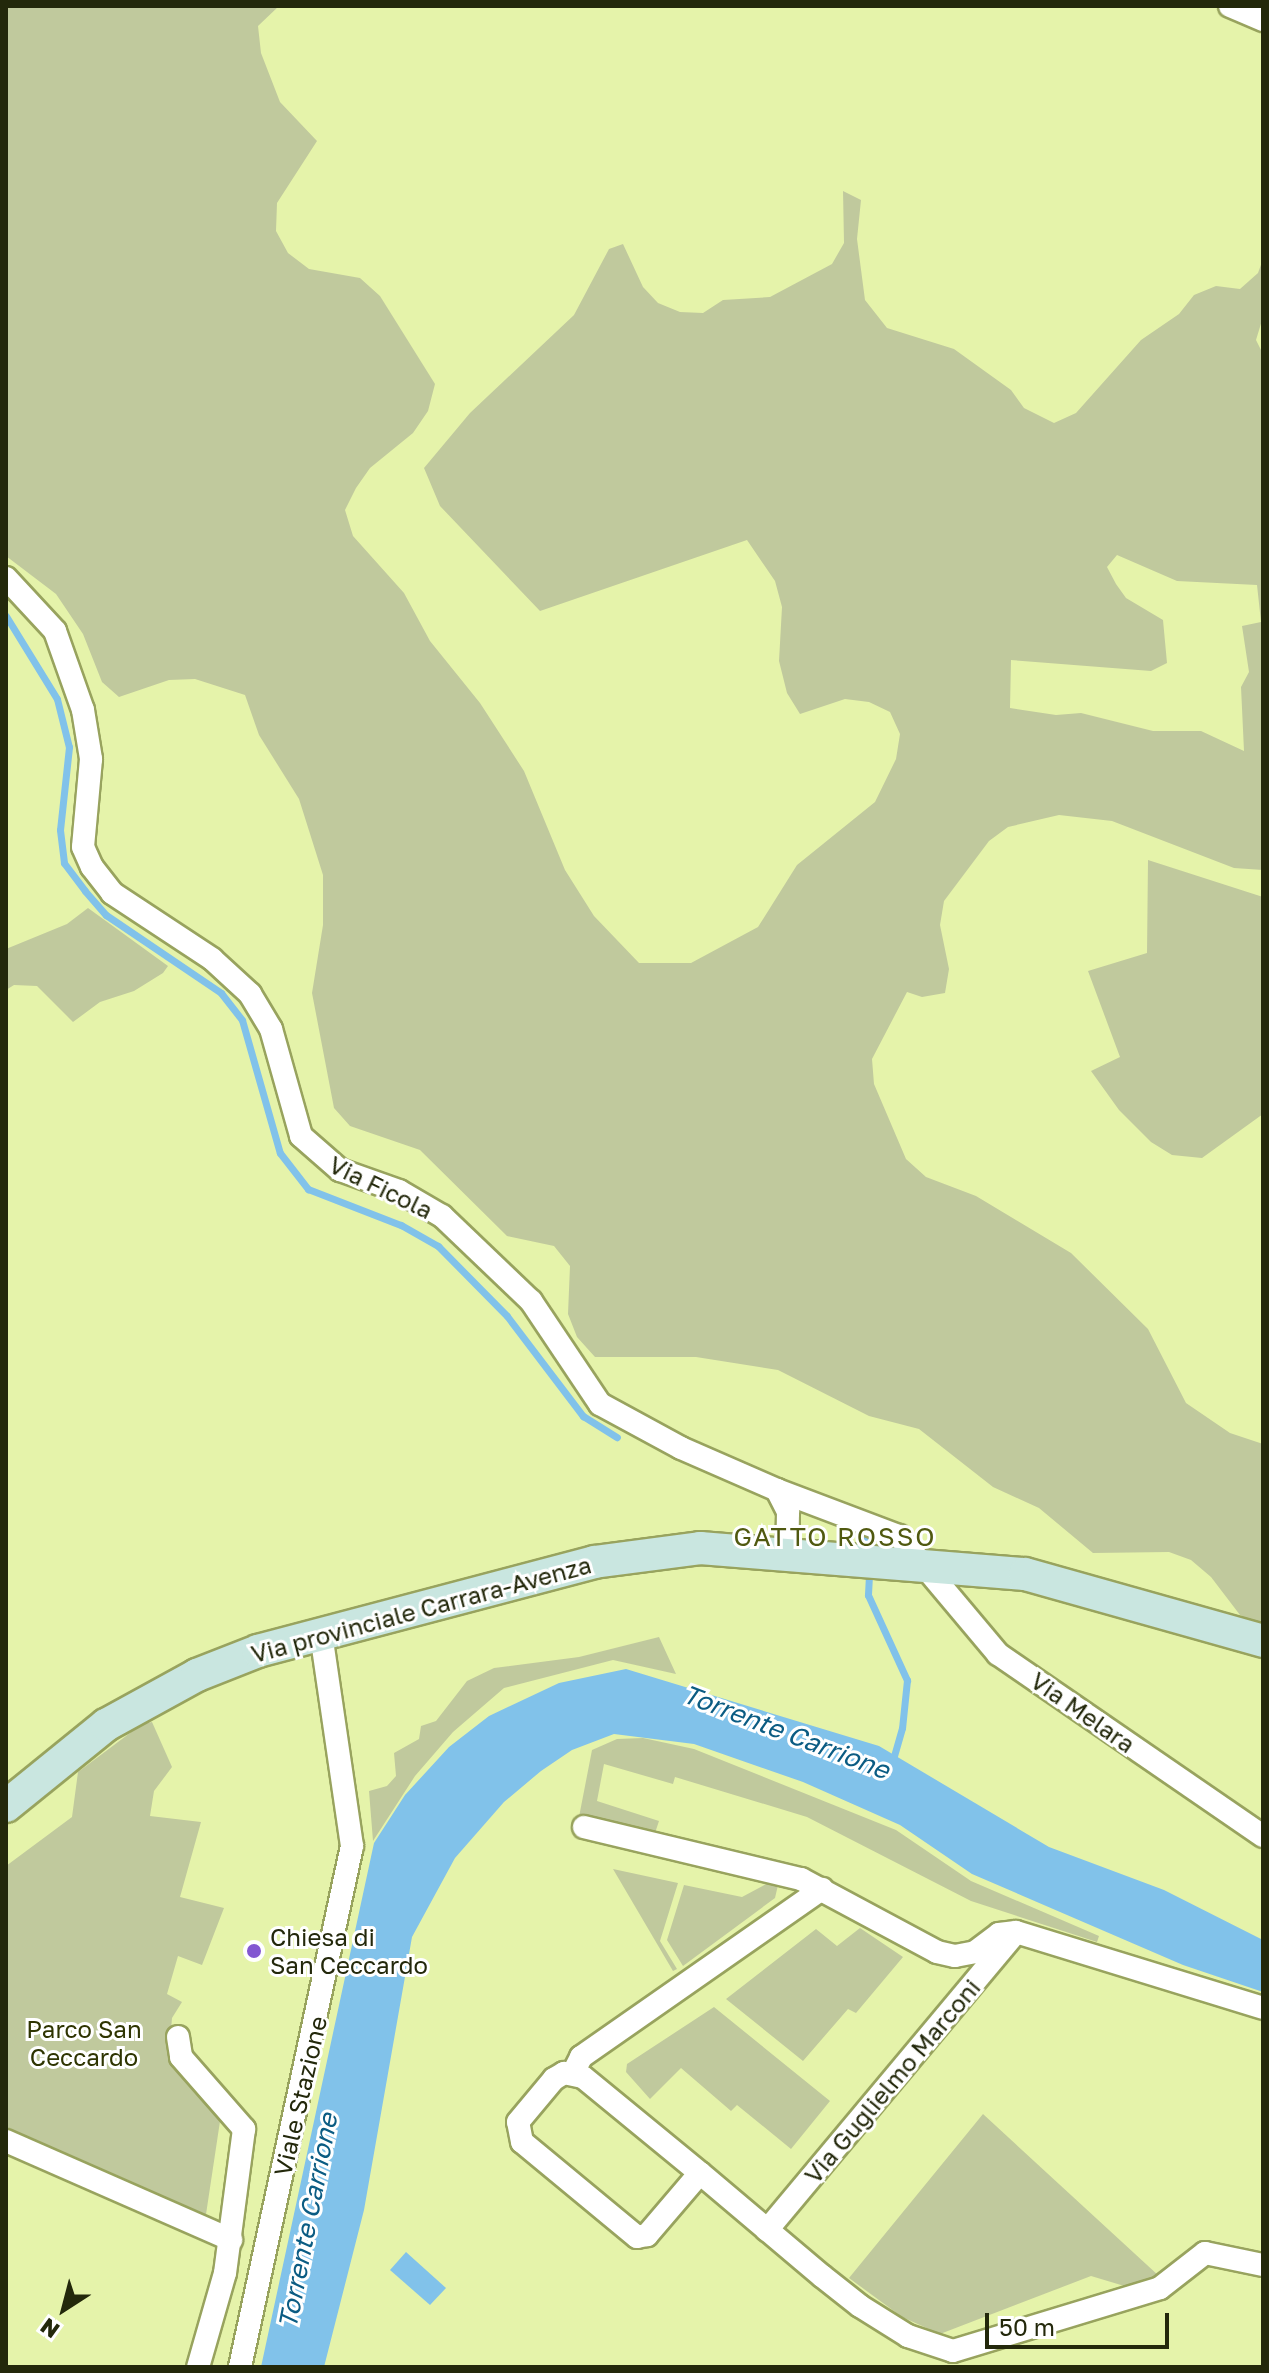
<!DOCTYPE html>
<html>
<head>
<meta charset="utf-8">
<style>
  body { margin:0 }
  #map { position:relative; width:1269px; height:2373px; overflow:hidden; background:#e5f3aa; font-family:"Golos Text",sans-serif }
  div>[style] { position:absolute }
  .green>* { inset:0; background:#c0c99d }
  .water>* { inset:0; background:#81c2ea }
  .stream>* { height:7px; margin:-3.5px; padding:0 3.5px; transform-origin:3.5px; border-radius:3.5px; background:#81c2ea }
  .roads { filter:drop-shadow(2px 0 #98a35e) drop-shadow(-2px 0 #98a35e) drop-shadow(0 2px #98a35e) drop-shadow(0 -2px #98a35e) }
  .street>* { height:22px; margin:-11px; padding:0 11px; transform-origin:11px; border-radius:11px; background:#fff }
  .secondary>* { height:32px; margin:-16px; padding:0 16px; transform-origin:16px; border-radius:16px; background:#c9e6e0 }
  .dots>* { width:22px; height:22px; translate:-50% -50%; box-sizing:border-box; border:4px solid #fff; border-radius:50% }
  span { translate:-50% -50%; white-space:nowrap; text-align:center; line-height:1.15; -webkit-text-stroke:6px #fff; paint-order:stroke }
  .street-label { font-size:24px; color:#23280b }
  .poi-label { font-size:24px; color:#23280b }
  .left { translate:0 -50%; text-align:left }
  .park-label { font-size:24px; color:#2e3401 }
  .neighbourhood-label { font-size:26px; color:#505910; letter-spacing:2px }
  .water-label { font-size:26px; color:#0b5c83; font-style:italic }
  .frame { position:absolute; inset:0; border:8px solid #23280b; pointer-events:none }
  .north { position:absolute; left:24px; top:2269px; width:80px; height:80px; -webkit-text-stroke:6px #fff; paint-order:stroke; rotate:216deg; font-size:22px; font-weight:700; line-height:32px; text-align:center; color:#23280b }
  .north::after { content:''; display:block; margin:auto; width:28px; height:36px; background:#23280b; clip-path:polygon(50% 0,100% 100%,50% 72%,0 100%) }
  .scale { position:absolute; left:985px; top:2313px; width:184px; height:36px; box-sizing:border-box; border:4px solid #23280b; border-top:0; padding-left:10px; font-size:24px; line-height:28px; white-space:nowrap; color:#23280b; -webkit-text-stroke:6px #fff; paint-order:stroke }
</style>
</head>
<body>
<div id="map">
  <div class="green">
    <i style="clip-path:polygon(evenodd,6px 6px,279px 6px,258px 26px,261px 53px,280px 102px,317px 141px,277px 203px,276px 231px,288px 253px,309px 269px,360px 278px,380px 296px,435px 384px,428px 411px,413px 433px,370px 468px,356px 488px,345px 510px,353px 536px,404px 593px,430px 641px,480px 703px,524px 771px,565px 870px,594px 916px,639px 963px,691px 963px,758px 927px,797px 865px,875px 802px,896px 759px,900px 734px,890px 712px,869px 702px,845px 699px,800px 714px,787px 693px,779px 661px,782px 607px,775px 581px,747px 540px,540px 611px,440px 506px,424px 468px,470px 413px,574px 315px,609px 249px,623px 244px,643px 287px,658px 303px,680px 312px,703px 313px,723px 300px,770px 297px,832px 264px,844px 243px,843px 191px,861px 200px,857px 239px,865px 300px,887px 328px,954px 349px,1011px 390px,1024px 408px,1054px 423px,1076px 413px,1141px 340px,1179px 314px,1194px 295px,1216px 286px,1240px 289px,1258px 273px,1263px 259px,1263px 317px,1256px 340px,1263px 354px,1263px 870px,1234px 868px,1112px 821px,1059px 815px,1008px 827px,989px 841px,944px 901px,940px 925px,949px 969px,945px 993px,922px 997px,907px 992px,872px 1059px,874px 1084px,906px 1159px,926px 1177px,976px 1196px,1071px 1253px,1148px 1329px,1186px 1403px,1230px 1433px,1263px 1444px,1263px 1626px,1240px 1615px,1211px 1577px,1191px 1560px,1169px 1552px,1093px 1553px,1039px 1508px,993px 1487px,919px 1429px,869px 1416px,778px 1370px,696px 1357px,595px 1357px,577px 1337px,568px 1314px,570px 1266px,554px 1246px,507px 1236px,420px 1150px,350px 1126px,334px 1108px,312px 993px,323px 925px,323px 875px,299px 799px,259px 735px,245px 695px,195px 679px,169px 680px,119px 697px,102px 682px,83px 634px,56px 594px,6px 556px,6px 6px,1117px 555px,1177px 581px,1257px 585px,1261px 622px,1242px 626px,1249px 672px,1241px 687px,1244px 751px,1201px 731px,1153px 731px,1081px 713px,1056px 715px,1010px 708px,1011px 660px,1151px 671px,1167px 663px,1163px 620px,1126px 598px,1116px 584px,1107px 567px,1117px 555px)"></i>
    <i style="clip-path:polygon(1148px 860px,1263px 897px,1263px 1114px,1202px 1158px,1172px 1155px,1151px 1142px,1119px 1110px,1091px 1071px,1120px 1057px,1088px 971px,1147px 953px)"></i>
    <i style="clip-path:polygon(88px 908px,168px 966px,163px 973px,134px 991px,100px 1002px,73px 1022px,37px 986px,14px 985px,6px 990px,6px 949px,67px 924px)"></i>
    <i style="clip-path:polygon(659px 1637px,676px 1674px,613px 1660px,504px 1688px,453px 1732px,415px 1776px,373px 1841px,369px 1791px,387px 1786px,396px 1776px,394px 1753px,419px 1739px,421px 1726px,436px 1721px,467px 1681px,494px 1668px,579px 1657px)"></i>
    <i style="clip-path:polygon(152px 1722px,172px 1767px,154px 1791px,150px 1816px,201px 1822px,180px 1897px,224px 1908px,202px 1965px,178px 1956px,167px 1994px,182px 2002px,172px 2018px,170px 2043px,222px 2108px,205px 2221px,6px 2130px,6px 1866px,72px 1817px,78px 1772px,142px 1724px)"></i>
    <i style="clip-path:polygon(643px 1738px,694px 1749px,896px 1830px,971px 1881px,1099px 1936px,1097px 1942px,971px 1901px,807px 1817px,675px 1777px,673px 1784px,604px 1764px,597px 1801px,659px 1821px,655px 1833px,579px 1817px,592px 1750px,617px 1739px)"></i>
    <i style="clip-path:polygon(613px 1869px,678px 1883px,660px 1941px,677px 1969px,673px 1971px)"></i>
    <i style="clip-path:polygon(768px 1883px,778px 1885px,775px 1898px,683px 1966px,667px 1940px,684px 1885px,742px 1897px)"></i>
    <i style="clip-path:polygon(860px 1928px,903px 1957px,856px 2013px,848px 2009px,803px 2061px,726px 1999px,816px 1929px,837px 1946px)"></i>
    <i style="clip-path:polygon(714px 2007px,830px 2101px,791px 2149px,737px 2105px,731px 2111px,681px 2068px,650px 2099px,626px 2072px,627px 2064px)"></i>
    <i style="clip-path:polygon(983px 2114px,1159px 2276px,1131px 2288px,1091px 2276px,940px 2334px,902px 2317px,849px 2278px)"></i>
  </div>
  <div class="water">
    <i style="clip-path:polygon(626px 1669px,879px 1746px,1049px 1847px,1164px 1890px,1263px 1940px,1263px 1992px,1183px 1965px,972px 1874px,900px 1825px,803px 1782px,694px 1744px,614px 1734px,572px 1750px,541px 1771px,504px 1802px,455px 1858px,412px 1937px,364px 2210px,324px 2367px,261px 2367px,374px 1843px,405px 1795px,449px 1747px,489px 1716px,559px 1683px)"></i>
    <i style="clip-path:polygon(406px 2252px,446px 2288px,430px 2305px,390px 2270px)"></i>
  </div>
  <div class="stream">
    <i style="left:6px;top:616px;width:97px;rotate:58.4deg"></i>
    <i style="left:57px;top:699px;width:49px;rotate:76deg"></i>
    <i style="left:69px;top:747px;width:83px;rotate:96.2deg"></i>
    <i style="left:60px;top:830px;width:33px;rotate:83deg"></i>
    <i style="left:64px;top:863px;width:35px;rotate:53deg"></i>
    <i style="left:85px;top:891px;width:32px;rotate:49deg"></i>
    <i style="left:106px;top:915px;width:139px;rotate:34.1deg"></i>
    <i style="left:221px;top:993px;width:34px;rotate:52deg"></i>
    <i style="left:242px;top:1020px;width:138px;rotate:74.1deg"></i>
    <i style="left:280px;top:1153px;width:46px;rotate:52.1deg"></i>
    <i style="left:308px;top:1189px;width:100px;rotate:21.2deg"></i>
    <i style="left:401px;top:1225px;width:43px;rotate:29.6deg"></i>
    <i style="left:438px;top:1246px;width:98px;rotate:45.4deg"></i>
    <i style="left:507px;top:1316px;width:126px;rotate:52.8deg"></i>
    <i style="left:583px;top:1416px;width:40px;rotate:32deg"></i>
    <i style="left:860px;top:1533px;width:17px;rotate:45deg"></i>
    <i style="left:869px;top:1575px;width:20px;rotate:93deg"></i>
    <i style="left:868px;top:1595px;width:94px;rotate:65.4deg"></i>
    <i style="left:907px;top:1680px;width:48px;rotate:95.9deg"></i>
    <i style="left:902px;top:1728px;width:35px;rotate:106deg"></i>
  </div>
  <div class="roads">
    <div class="street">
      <i style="left:1230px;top:6px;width:36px;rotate:23deg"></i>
      <i style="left:6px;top:578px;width:72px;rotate:47.2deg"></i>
      <i style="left:55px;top:631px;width:84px;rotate:70.5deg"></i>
      <i style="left:83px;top:710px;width:50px;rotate:80.7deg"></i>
      <i style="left:91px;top:759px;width:88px;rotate:95.2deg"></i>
      <i style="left:83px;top:847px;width:22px;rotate:66deg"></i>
      <i style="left:92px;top:867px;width:33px;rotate:52deg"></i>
      <i style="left:112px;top:893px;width:120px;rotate:33.4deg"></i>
      <i style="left:212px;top:959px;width:52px;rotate:42.6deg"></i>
      <i style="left:250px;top:994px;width:41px;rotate:59deg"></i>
      <i style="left:271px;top:1029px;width:111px;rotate:74.3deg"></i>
      <i style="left:301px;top:1136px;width:52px;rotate:41.1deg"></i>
      <i style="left:340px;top:1170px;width:63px;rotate:19.6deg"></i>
      <i style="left:399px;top:1191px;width:50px;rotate:30.2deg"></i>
      <i style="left:442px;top:1216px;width:123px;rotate:43.7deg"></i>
      <i style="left:531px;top:1301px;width:124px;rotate:56.2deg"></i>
      <i style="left:600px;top:1404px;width:92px;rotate:28.5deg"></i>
      <i style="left:681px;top:1448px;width:105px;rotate:23.6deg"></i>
      <i style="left:777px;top:1490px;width:25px;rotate:63deg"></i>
      <i style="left:788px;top:1512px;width:39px;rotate:91deg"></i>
      <i style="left:777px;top:1490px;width:130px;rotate:20.7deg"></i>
      <i style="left:899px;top:1536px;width:154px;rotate:50deg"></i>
      <i style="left:998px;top:1654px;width:321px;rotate:34.5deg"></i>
      <i style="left:584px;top:1827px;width:223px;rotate:13.5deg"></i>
      <i style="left:801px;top:1879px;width:154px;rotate:28.2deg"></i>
      <i style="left:937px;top:1952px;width:18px;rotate:13deg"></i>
      <i style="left:955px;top:1956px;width:20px;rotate:-11deg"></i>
      <i style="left:975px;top:1952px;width:30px;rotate:-37deg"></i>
      <i style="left:999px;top:1934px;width:17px;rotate:-7deg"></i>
      <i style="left:1016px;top:1932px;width:258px;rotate:17.1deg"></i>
      <i style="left:178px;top:2037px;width:20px;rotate:81deg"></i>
      <i style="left:181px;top:2057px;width:96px;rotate:48.8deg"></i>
      <i style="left:244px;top:2129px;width:145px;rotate:97.5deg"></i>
      <i style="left:225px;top:2273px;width:98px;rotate:106deg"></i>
      <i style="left:573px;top:2073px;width:18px;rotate:-63deg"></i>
      <i style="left:581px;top:2057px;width:294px;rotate:-34.9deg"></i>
      <i style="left:6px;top:2141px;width:246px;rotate:23.7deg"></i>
      <i style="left:700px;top:2173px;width:82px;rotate:130.5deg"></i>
      <i style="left:647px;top:2235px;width:10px;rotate:169deg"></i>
      <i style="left:637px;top:2237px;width:149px;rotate:-140.4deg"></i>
      <i style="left:522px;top:2142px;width:20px;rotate:-101deg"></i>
      <i style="left:518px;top:2122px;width:56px;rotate:-50.1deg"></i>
      <i style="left:554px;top:2079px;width:12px;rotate:-31deg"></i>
      <i style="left:564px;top:2073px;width:19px;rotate:12deg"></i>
      <i style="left:583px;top:2077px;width:151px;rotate:39.4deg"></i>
      <i style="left:700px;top:2173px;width:160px;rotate:40.2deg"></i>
      <i style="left:822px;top:2276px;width:48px;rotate:38.3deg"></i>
      <i style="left:860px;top:2306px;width:57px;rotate:32deg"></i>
      <i style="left:908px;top:2336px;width:47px;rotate:18.4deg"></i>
      <i style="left:953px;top:2351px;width:216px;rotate:-16.9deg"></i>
      <i style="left:1160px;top:2288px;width:57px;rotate:-37.9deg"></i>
      <i style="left:1205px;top:2253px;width:59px;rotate:11.7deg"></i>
      <i style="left:767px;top:2230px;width:387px;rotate:-50.1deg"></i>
      <i style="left:240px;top:2367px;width:533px;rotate:-77.87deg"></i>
      <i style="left:352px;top:1846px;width:214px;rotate:-98.3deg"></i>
    </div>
    <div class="secondary">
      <i style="left:6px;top:1806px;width:129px;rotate:-39deg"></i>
      <i style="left:106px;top:1725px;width:104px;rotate:-28.8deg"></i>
      <i style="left:197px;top:1675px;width:66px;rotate:-21.5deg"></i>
      <i style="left:258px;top:1651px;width:348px;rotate:-14.8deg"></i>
      <i style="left:594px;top:1562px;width:107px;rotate:-7.5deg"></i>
      <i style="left:700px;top:1548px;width:326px;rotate:4.6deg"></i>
      <i style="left:1025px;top:1574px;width:247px;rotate:15.7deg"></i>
    </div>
  </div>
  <div class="dots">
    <i style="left:254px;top:1951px;background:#8357d1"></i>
  </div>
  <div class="street-label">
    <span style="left:381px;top:1187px;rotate:26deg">Via Ficola</span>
    <span style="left:421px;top:1609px;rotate:-15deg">Via provinciale Carrara-Avenza</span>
    <span style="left:1083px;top:1712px;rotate:35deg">Via Melara</span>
    <span style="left:892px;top:2081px;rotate:-50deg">Via Guglielmo Marconi</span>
    <span style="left:300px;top:2096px;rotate:-77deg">Viale Stazione</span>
  </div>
  <div class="poi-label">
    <span class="left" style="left:270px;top:1951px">Chiesa di<br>San Ceccardo</span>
  </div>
  <div class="park-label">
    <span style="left:84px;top:2043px">Parco San<br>Ceccardo</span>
  </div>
  <div class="neighbourhood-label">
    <span style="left:835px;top:1537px">GATTO ROSSO</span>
  </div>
  <div class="water-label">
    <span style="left:786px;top:1732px;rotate:21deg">Torrente Carrione</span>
    <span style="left:308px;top:2221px;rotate:-79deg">Torrente Carrione</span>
  </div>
  <div class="frame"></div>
  <div class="north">N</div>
  <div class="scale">50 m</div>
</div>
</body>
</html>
